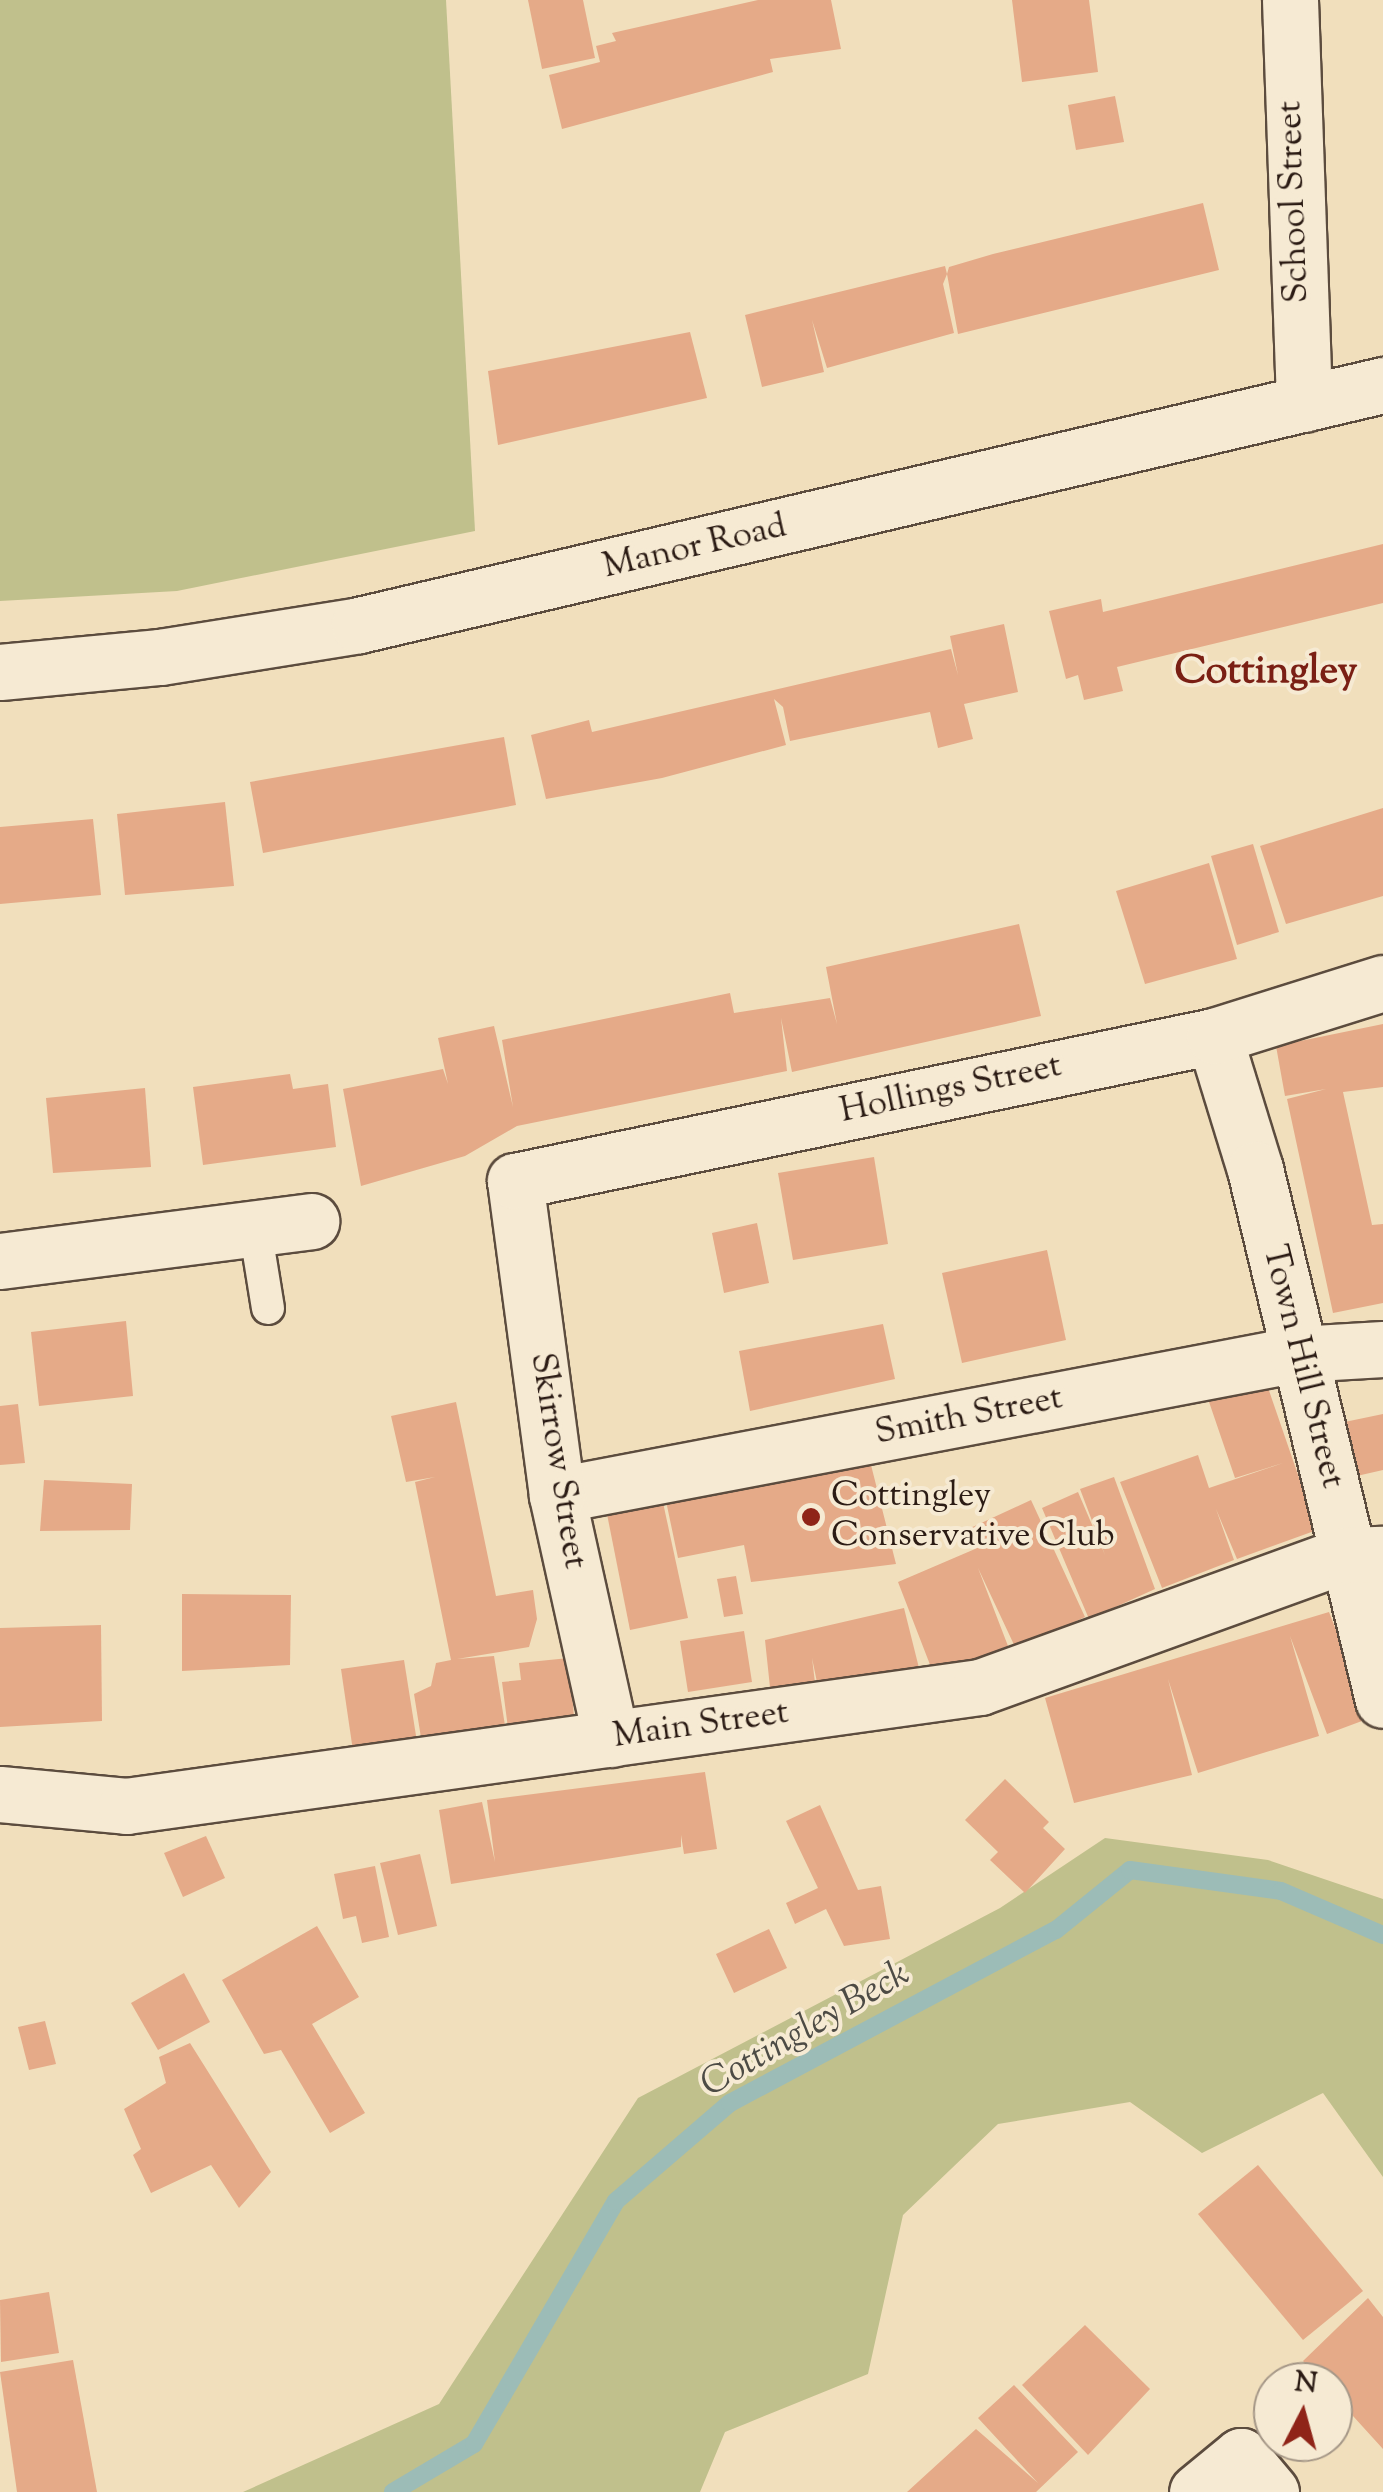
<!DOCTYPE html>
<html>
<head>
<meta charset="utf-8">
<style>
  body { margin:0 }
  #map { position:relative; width:1383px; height:2492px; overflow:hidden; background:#f1dfbc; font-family:"Sorts Mill Goudy",serif }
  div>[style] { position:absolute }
  .green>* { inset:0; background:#c0c08c }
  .stream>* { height:18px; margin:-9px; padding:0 9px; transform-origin:9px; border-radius:9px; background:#9cbcb7 }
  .building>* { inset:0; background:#e5aa88 }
  .roads { filter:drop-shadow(2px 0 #5c4c3e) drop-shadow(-2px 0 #5c4c3e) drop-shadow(0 2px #5c4c3e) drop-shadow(0 -2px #5c4c3e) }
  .lane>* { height:32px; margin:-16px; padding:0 16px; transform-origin:16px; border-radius:16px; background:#f6ead3 }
  .street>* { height:55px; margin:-27.5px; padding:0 27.5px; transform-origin:27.5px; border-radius:27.5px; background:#f6ead3 }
  .dots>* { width:28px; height:28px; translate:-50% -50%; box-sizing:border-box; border:5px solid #f6ead3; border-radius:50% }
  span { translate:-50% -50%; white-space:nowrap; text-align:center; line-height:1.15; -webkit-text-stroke:8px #f6ead3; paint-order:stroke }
  .street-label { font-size:35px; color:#2b1b14 }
  .poi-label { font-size:35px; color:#2b1b14 }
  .left { translate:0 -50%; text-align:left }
  .water-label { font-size:38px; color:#4d4b45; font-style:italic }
  .quarter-label { font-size:40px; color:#7a1f14; font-weight:700 }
  .north { position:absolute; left:1253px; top:2362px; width:100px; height:100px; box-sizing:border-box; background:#f6ead3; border:2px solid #a59787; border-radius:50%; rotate:6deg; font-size:28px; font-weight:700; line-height:40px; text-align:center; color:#2b1b14 }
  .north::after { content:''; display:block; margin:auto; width:35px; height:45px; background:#8f2418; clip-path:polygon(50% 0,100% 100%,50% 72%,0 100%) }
</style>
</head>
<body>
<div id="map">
  <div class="green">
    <i style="clip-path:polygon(0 0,446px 0,475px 531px,177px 591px,0 601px)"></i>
    <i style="clip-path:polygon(1105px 1838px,1268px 1860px,1383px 1899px,1383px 2177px,1323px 2093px,1202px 2153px,1130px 2102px,998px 2124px,903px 2215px,868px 2374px,725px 2432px,700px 2492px,243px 2492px,439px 2404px,638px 2098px,1000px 1908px)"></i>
  </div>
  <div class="stream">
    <i style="left:393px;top:2492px;width:94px;rotate:-30.7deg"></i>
    <i style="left:474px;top:2444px;width:281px;rotate:-59.7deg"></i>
    <i style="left:616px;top:2201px;width:150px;rotate:-40.7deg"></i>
    <i style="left:730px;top:2103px;width:369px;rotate:-28deg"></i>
    <i style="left:1056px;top:1930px;width:95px;rotate:-39deg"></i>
    <i style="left:1130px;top:1870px;width:152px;rotate:7.9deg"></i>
    <i style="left:1281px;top:1891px;width:111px;rotate:23.3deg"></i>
  </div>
  <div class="building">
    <i style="clip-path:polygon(528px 0,583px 0,595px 58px,542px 69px)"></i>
    <i style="clip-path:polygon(758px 0,831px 0,841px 49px,770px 59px,773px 72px,562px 129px,549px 75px,600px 62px,596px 46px,616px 41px,612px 33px)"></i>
    <i style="clip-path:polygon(1012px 0,1089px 0,1098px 72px,1022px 82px)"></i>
    <i style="clip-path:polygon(1115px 96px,1124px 142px,1076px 150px,1068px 105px)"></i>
    <i style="clip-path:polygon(1203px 203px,1219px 270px,958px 334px,947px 274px,943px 284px,954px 333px,827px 368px,812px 320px,824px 372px,762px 387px,745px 315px,945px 266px,947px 274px,949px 267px,993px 254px)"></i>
    <i style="clip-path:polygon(690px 332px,707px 398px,498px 445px,488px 371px)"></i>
    <i style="clip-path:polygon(1383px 544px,1383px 603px,1117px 667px,1123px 691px,1084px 700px,1078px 675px,1066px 679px,1049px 611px,1101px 599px,1103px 612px)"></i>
    <i style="clip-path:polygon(1004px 624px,1018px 692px,964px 704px,973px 739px,938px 748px,930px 712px,790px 741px,783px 707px,774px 699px,786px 745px,662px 778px,546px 799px,531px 735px,589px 720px,592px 732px,951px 649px,958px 675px,950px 636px)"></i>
    <i style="clip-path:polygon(504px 737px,516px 805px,263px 853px,250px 782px)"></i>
    <i style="clip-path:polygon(225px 802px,234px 886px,125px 895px,117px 814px)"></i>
    <i style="clip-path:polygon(1383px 808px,1383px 896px,1286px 924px,1260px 846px)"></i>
    <i style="clip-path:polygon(93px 819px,101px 895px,0 904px,0 827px)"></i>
    <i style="clip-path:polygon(1253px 844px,1279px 932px,1237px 945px,1211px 856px)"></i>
    <i style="clip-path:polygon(1209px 863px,1237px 959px,1145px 984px,1116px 891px)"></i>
    <i style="clip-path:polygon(1019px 924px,1041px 1016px,792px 1072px,781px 1018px,787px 1071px,517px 1126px,465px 1156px,361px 1186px,343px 1089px,443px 1069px,448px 1084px,438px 1038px,494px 1026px,513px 1107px,502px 1040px,730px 993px,734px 1013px,830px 998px,837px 1024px,826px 967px)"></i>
    <i style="clip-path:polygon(1383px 1024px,1383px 1087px,1343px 1092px,1372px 1225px,1383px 1224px,1383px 1303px,1333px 1313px,1287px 1099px,1326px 1089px,1285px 1096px,1276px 1046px)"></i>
    <i style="clip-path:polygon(290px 1074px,293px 1089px,328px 1084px,336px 1147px,203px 1165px,193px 1087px)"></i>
    <i style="clip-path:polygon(145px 1088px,151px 1167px,53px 1173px,46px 1098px)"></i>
    <i style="clip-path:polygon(874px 1157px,888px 1244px,793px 1260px,778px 1173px)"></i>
    <i style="clip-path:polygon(757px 1223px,769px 1283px,724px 1293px,712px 1233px)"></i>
    <i style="clip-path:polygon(1047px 1250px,1066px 1340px,962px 1363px,942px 1273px)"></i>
    <i style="clip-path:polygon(126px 1321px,133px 1396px,39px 1406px,31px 1332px)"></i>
    <i style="clip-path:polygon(883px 1324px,895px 1379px,750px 1411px,739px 1351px)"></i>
    <i style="clip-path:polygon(1264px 1376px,1317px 1530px,1237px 1559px,1216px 1509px,1234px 1560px,1162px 1588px,1120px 1482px,1198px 1455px,1209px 1488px,1283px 1463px,1235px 1478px,1207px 1396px)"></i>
    <i style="clip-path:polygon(456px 1402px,496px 1596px,533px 1590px,537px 1619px,529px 1647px,457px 1659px,494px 1656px,506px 1732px,422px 1744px,414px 1694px,431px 1686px,436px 1663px,451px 1660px,415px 1482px,435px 1477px,406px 1482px,391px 1416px)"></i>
    <i style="clip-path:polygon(18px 1404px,25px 1463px,0 1465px,0 1406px)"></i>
    <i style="clip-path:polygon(1383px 1414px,1383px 1470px,1348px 1478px,1335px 1424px)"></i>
    <i style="clip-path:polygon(870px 1461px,896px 1564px,751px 1582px,744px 1545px,678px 1558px,666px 1501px,734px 1490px,732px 1482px)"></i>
    <i style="clip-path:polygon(1114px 1477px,1155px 1589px,1089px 1619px,1042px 1508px,1078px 1492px,1105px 1555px,1080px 1489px)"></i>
    <i style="clip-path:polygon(44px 1480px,132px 1484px,130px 1530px,40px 1531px)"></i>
    <i style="clip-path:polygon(662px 1498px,688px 1618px,630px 1630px,606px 1509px)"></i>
    <i style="clip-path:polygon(1031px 1500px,1085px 1617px,1016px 1649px,978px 1568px,1008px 1646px,934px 1675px,898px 1582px,975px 1549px,966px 1530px)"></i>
    <i style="clip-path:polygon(736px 1576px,743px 1614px,724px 1617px,717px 1579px)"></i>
    <i style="clip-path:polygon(182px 1594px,291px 1595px,290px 1665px,182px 1671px)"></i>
    <i style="clip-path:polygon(904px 1608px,920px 1672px,819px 1692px,812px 1658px,816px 1691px,771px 1697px,765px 1640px)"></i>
    <i style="clip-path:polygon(1329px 1612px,1370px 1718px,1327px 1734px,1290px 1636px,1319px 1736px,1198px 1773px,1168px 1679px,1192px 1775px,1074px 1803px,1045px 1698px)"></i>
    <i style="clip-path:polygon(101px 1625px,102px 1721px,0 1727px,0 1628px)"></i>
    <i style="clip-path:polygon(744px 1631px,752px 1682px,688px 1692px,680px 1641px)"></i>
    <i style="clip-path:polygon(569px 1658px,575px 1729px,509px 1736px,502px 1682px,521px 1680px,519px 1663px)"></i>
    <i style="clip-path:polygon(404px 1660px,417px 1742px,353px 1751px,341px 1669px)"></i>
    <i style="clip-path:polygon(705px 1772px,717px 1849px,684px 1854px,681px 1835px,681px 1847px,451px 1884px,439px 1810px,482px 1802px,495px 1862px,487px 1800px)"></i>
    <i style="clip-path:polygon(1005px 1779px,1049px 1822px,1043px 1828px,1065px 1849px,1025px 1893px,990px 1860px,998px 1852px,965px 1820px)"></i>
    <i style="clip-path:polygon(820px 1805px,858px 1890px,881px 1886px,890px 1939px,844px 1946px,826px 1909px,795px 1924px,786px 1903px,818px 1888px,786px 1821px)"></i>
    <i style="clip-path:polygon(206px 1836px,225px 1878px,183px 1897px,164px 1853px)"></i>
    <i style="clip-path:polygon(420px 1854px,437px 1926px,398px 1935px,380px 1863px)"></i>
    <i style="clip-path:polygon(375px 1866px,389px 1937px,362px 1943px,356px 1916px,343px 1919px,334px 1874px)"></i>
    <i style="clip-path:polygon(317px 1926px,359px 1997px,312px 2024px,365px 2113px,330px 2133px,281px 2050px,264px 2054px,222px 1980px)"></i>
    <i style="clip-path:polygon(769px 1929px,787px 1968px,734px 1993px,716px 1954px)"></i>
    <i style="clip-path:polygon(184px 1973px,210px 2022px,158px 2050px,131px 2003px)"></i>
    <i style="clip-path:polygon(45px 2021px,56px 2064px,29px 2070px,18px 2027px)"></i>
    <i style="clip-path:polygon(190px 2043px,271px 2172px,239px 2208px,211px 2165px,151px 2193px,133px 2155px,141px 2149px,124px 2109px,166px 2083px,159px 2057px)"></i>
    <i style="clip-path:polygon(1258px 2165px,1363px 2291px,1303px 2340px,1198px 2214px)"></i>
    <i style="clip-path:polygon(49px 2292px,59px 2353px,1px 2362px,0 2300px)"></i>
    <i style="clip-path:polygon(1368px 2298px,1383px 2317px,1383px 2449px,1333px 2394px,1333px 2382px,1322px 2382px,1303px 2361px)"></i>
    <i style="clip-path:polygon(1085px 2325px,1150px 2389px,1088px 2455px,1022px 2385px)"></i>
    <i style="clip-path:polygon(73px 2360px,97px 2492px,17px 2492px,0 2372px)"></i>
    <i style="clip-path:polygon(1014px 2385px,1078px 2452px,1036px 2492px,907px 2492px,976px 2429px,1038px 2483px,978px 2418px)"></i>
  </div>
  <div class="roads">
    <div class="lane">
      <i style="left:255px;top:1228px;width:81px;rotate:80.8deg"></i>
    </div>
    <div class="street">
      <i style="left:1290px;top:0;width:404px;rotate:88deg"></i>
      <i style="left:0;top:672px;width:161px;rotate:-5.4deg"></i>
      <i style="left:160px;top:657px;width:202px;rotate:-9.1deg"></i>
      <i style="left:359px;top:625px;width:1052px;rotate:-13.19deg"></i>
      <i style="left:1214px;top:1036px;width:139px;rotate:72.9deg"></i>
      <i style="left:1255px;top:1169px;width:546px;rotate:76.45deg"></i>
      <i style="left:0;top:1261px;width:314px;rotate:-7.3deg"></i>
      <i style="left:557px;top:1495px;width:754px;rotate:-10.77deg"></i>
      <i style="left:1298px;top:1354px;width:85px;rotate:-3.4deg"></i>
      <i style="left:611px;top:1739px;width:250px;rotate:-102.5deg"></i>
      <i style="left:557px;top:1495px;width:317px;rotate:-97.6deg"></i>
      <i style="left:515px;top:1181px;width:714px;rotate:-11.72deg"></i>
      <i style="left:1214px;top:1036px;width:177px;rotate:-17.4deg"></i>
      <i style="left:0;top:1794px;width:127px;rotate:5.4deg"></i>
      <i style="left:126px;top:1806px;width:862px;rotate:-7.93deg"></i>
      <i style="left:980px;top:1687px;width:388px;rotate:-19.9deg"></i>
      <i style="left:1345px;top:1555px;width:38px;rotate:-2deg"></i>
      <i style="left:1197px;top:2492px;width:57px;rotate:-39.3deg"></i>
      <i style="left:1241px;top:2456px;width:47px;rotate:50.2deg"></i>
    </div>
  </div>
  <div class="dots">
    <i style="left:811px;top:1517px;background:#8f2418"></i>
  </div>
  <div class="street-label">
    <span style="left:1295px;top:202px;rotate:-92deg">School Street</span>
    <span style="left:695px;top:548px;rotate:-13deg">Manor Road</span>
    <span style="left:951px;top:1090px;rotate:-12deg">Hollings Street</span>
    <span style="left:1302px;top:1367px;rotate:76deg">Town Hill Street</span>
    <span style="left:969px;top:1417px;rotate:-11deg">Smith Street</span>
    <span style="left:557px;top:1461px;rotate:81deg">Skirrow Street</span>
    <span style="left:701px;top:1726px;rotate:-8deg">Main Street</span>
  </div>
  <div class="poi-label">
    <span class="left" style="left:831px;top:1517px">Cottingley<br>Conservative Club</span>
  </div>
  <div class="water-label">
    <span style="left:806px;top:2031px;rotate:-30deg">Cottingley Beck</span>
  </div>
  <div class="quarter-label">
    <span style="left:1266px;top:673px">Cottingley</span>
  </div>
  <div class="north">N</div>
</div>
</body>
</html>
